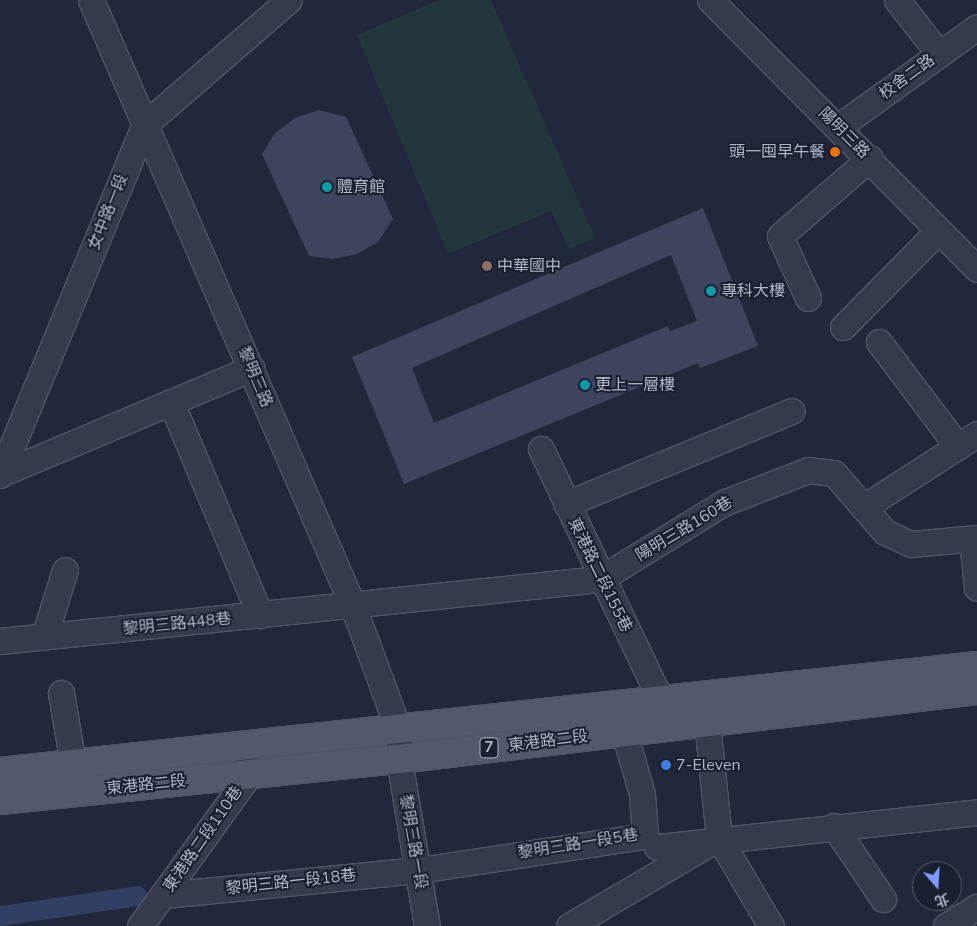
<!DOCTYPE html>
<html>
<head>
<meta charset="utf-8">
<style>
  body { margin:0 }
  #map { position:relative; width:977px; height:926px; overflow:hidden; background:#21283c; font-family:"Nunito Sans","Noto Sans TC",sans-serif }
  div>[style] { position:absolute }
  .green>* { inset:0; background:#23363d }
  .canal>* { height:20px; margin:-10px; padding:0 10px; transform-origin:10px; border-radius:10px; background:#323e62 }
  .building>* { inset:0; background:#3d445d }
  .roads { filter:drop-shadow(1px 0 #505567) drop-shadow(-1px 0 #505567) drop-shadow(0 1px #505567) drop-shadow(0 -1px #505567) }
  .minor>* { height:25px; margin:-12.5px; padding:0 12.5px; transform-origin:12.5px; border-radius:12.5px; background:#353b4c }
  .major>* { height:28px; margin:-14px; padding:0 14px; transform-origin:14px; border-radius:14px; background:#53596d }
  .dots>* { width:14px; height:14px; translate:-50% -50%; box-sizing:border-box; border:2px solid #1a2031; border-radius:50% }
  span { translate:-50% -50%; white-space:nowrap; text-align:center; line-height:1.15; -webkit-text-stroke:4px #1a2031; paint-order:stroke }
  .shield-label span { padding:1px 4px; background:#1a2031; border:1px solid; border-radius:4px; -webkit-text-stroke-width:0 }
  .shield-label { font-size:15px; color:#b0b5c8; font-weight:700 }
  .street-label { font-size:16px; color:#b0b5c8 }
  .poi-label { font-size:16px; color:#b0b5c8 }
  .right { translate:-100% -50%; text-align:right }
  .left { translate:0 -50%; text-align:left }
  .north { position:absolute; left:912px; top:861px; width:50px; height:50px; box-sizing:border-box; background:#1a2031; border:1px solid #565c6d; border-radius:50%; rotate:161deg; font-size:14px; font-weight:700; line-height:20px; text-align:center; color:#b0b5c8 }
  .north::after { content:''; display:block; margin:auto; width:18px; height:22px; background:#809bfe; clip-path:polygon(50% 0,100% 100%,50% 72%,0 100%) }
</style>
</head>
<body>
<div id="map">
  <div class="green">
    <i style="clip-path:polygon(439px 0,491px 0,595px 238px,569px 249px,551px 211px,448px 254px,357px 35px)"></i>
  </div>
  <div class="canal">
    <i style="left:0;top:916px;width:139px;rotate:-8.2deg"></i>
  </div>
  <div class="building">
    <i style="clip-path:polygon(319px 110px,346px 117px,393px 219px,378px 242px,357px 254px,333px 259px,309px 256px,262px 154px,275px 133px,295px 118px)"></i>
    <i style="clip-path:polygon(evenodd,703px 208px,758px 346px,700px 368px,698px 363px,404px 484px,352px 357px,703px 208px,671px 255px,697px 321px,670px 331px,668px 326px,434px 423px,412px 368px,671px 255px)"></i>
  </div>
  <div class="roads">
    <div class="minor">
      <i style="left:91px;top:0;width:660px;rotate:66.62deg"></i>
      <i style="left:353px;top:606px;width:133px;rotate:69.8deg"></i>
      <i style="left:399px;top:731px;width:28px;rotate:90deg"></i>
      <i style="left:399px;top:759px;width:169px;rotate:80.5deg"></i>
      <i style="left:710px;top:0;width:379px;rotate:45.2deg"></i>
      <i style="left:897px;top:0;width:68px;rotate:52.1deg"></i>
      <i style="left:838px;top:127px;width:171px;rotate:-35.7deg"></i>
      <i style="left:808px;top:298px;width:68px;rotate:-114.3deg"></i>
      <i style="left:780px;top:236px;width:119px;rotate:-40.9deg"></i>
      <i style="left:843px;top:327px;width:135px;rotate:-45.3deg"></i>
      <i style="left:879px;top:342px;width:131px;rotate:53deg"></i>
      <i style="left:171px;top:402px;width:231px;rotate:67.3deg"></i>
      <i style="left:541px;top:449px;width:279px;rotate:64.5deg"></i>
      <i style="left:0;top:474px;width:273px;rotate:-22.8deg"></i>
      <i style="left:0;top:475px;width:378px;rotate:-67.6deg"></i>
      <i style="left:144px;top:125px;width:191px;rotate:-40.8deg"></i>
      <i style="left:566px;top:504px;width:244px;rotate:-22.4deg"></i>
      <i style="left:864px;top:507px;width:135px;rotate:-32.9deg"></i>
      <i style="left:972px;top:539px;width:49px;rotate:84.2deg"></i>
      <i style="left:44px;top:637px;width:70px;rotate:-72.6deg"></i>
      <i style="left:0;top:641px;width:603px;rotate:-5.9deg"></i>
      <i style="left:600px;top:579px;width:145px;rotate:-31.7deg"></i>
      <i style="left:723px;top:503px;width:91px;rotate:-21.2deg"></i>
      <i style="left:808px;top:470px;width:26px;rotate:7deg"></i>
      <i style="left:834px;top:473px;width:78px;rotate:49.2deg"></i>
      <i style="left:885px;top:532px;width:29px;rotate:25deg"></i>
      <i style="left:911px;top:544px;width:66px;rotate:-5.2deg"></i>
      <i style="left:61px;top:693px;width:72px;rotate:80.4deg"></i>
      <i style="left:688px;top:714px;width:21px;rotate:23deg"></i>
      <i style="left:707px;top:722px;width:117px;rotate:84.1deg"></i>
      <i style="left:719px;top:838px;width:102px;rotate:59.4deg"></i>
      <i style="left:834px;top:826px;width:88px;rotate:56.1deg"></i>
      <i style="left:657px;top:847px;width:322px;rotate:-6.2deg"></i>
      <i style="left:164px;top:895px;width:256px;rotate:-5.6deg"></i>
      <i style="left:419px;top:870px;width:229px;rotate:-8.6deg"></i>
      <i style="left:645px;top:836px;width:42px;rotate:-94.1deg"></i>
      <i style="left:642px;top:794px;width:65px;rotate:-106.2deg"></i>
      <i style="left:624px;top:732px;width:18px;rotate:-41deg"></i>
      <i style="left:140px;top:926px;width:186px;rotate:-54.2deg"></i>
      <i style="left:249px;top:775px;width:17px;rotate:-97deg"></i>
      <i style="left:569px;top:926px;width:161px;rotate:-30.5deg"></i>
      <i style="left:946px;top:926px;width:36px;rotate:-32deg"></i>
    </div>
    <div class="major">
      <i style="left:0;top:772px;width:983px;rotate:-6.19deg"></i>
      <i style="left:0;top:800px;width:401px;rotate:-5.9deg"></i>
      <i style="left:399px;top:759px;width:582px;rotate:-6.81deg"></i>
    </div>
  </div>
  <div class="dots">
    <i style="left:835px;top:152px;background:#e8710a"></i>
    <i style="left:327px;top:187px;background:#0f9aa8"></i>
    <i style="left:487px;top:266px;background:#8d6e63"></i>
    <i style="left:711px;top:291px;background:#0f9aa8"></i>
    <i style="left:585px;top:385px;background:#0f9aa8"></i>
    <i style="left:666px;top:765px;background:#3f7fe0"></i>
  </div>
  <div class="shield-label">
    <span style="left:489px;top:748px">7</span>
  </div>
  <div class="street-label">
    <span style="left:907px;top:77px;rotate:-36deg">校舍二路</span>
    <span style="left:844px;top:133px;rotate:45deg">陽明三路</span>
    <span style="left:108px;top:212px;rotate:-68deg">女中路一段</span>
    <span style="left:255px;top:377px;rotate:67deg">黎明三路</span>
    <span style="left:684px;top:529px;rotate:-31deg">陽明三路160巷</span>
    <span style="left:600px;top:575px;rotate:64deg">東港路二段155巷</span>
    <span style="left:177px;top:624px;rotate:-6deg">黎明三路448巷</span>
    <span style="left:548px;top:741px;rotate:-7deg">東港路二段</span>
    <span style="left:146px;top:785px;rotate:-6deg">東港路二段</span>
    <span style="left:203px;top:839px;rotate:-55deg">東港路二段110巷</span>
    <span style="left:413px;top:842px;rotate:80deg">黎明三路一段</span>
    <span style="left:578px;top:844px;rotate:-9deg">黎明三路一段5巷</span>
    <span style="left:291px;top:882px;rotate:-6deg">黎明三路一段18巷</span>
  </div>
  <div class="poi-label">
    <span class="right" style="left:825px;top:152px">頭一囤早午餐</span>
    <span class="left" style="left:337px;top:187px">體育館</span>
    <span class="left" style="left:497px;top:266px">中華國中</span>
    <span class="left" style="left:721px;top:291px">專科大樓</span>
    <span class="left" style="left:595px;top:385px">更上一層樓</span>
    <span class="left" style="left:676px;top:765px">7-Eleven</span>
  </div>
  <div class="north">北</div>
</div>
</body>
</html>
